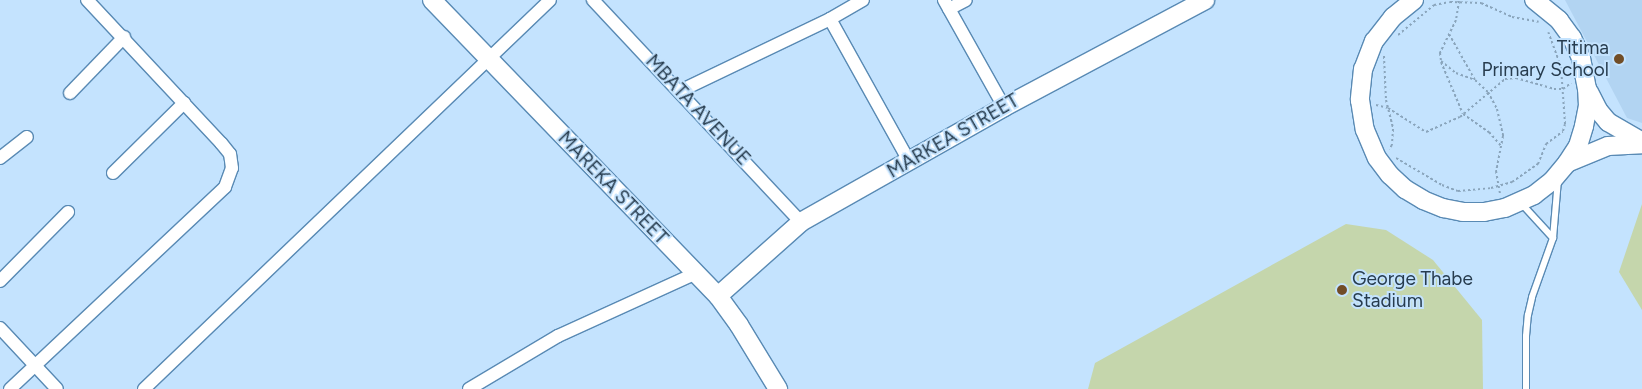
<!DOCTYPE html>
<html>
<head>
<meta charset="utf-8">
<style>
  body { margin:0 }
  #map { position:relative; width:1642px; height:389px; overflow:hidden; background:#c4e3fe; font-family:Figtree,sans-serif }
  div>[style] { position:absolute }
  .built>* { inset:0; background:#b2d4f2 }
  .green>* { inset:0; background:#c5d6ac }
  .path>* { height:2px; margin-top:-1px; transform-origin:0; background:repeating-linear-gradient(90deg,#8aa5bc 0 2.5px,transparent 0 5px) }
  .roads { filter:drop-shadow(1px 0 #598ab4) drop-shadow(-1px 0 #598ab4) drop-shadow(0 1px #598ab4) drop-shadow(0 -1px #598ab4) }
  .lane>* { height:6px; margin:-3px; padding:0 3px; transform-origin:3px; border-radius:3px; background:#fff }
  .street>* { height:12px; margin:-6px; padding:0 6px; transform-origin:6px; border-radius:6px; background:#fff }
  .secondary>* { height:18px; margin:-9px; padding:0 9px; transform-origin:9px; border-radius:9px; background:#fff }
  .dots>* { width:14px; height:14px; translate:-50% -50%; box-sizing:border-box; border:2px solid #c4e3fe; border-radius:50% }
  span { translate:-50% -50%; white-space:nowrap; text-align:center; line-height:1.15; -webkit-text-stroke:4px #c4e3fe; paint-order:stroke }
  .poi-label { font-size:19px; color:#273c4e }
  .right { translate:-100% -50%; text-align:right }
  .left { translate:0 -50%; text-align:left }
  .street-label { font-size:19px; color:#273c4e }
</style>
</head>
<body>
<div id="map">
  <div class="built">
    <i style="clip-path:polygon(1565px 0,1642px 0,1642px 123px,1627px 118px)"></i>
  </div>
  <div class="green">
    <i style="clip-path:polygon(1642px 204px,1642px 310px,1619px 272px)"></i>
    <i style="clip-path:polygon(1346px 224px,1386px 230px,1433px 260px,1482px 320px,1483px 389px,1088px 389px,1095px 363px)"></i>
  </div>
  <div class="path">
    <i style="left:1459px;top:1px;width:19px;rotate:99deg"></i>
    <i style="left:1456px;top:20px;width:37px;rotate:116deg"></i>
    <i style="left:1440px;top:53px;width:8px;rotate:83deg"></i>
    <i style="left:1441px;top:61px;width:19px;rotate:39deg"></i>
    <i style="left:1456px;top:73px;width:20px;rotate:20deg"></i>
    <i style="left:1475px;top:80px;width:18px;rotate:43deg"></i>
    <i style="left:1488px;top:92px;width:19px;rotate:62deg"></i>
    <i style="left:1497px;top:109px;width:28px;rotate:77deg"></i>
    <i style="left:1503px;top:136px;width:36px;rotate:101deg"></i>
    <i style="left:1496px;top:171px;width:23px;rotate:80deg"></i>
    <i style="left:1449px;top:34px;width:53px;rotate:60.5deg"></i>
    <i style="left:1398px;top:35px;width:47px;rotate:-39.8deg"></i>
    <i style="left:1434px;top:5px;width:16px;rotate:-11deg"></i>
    <i style="left:1450px;top:2px;width:31px;rotate:2deg"></i>
    <i style="left:1481px;top:3px;width:34px;rotate:24deg"></i>
    <i style="left:1512px;top:17px;width:27px;rotate:10deg"></i>
    <i style="left:1384px;top:56px;width:44px;rotate:87.4deg"></i>
    <i style="left:1386px;top:100px;width:30px;rotate:76deg"></i>
    <i style="left:1393px;top:129px;width:16px;rotate:94deg"></i>
    <i style="left:1392px;top:145px;width:5px;rotate:127deg"></i>
    <i style="left:1441px;top:62px;width:56px;rotate:67.1deg"></i>
    <i style="left:1463px;top:114px;width:32px;rotate:35deg"></i>
    <i style="left:1489px;top:132px;width:18px;rotate:49deg"></i>
    <i style="left:1376px;top:105px;width:12px;rotate:14deg"></i>
    <i style="left:1388px;top:108px;width:45px;rotate:32.3deg"></i>
    <i style="left:1426px;top:132px;width:37px;rotate:-24deg"></i>
    <i style="left:1460px;top:117px;width:59px;rotate:-40.2deg"></i>
    <i style="left:1505px;top:79px;width:11px;rotate:-5deg"></i>
    <i style="left:1516px;top:78px;width:40px;rotate:16deg"></i>
    <i style="left:1554px;top:89px;width:9px"></i>
    <i style="left:1563px;top:89px;width:10px;rotate:-37deg"></i>
    <i style="left:1396px;top:158px;width:53px;rotate:30.4deg"></i>
    <i style="left:1442px;top:185px;width:17px;rotate:21deg"></i>
    <i style="left:1458px;top:191px;width:33px;rotate:-5deg"></i>
    <i style="left:1491px;top:188px;width:22px;rotate:-16deg"></i>
    <i style="left:1512px;top:182px;width:32px;rotate:-35deg"></i>
    <i style="left:1538px;top:164px;width:22px;rotate:-68deg"></i>
    <i style="left:1546px;top:144px;width:21px;rotate:-37deg"></i>
    <i style="left:1563px;top:131px;width:7px;rotate:-74deg"></i>
    <i style="left:1565px;top:124px;width:57px;rotate:-94deg"></i>
    <i style="left:1561px;top:67px;width:37px;rotate:-110deg"></i>
  </div>
  <div class="roads">
    <div class="lane">
      <i style="left:1520px;top:202px;width:49px;rotate:47.5deg"></i>
      <i style="left:1526px;top:389px;width:53px;rotate:-90deg"></i>
      <i style="left:1526px;top:336px;width:21px;rotate:-85deg"></i>
      <i style="left:1528px;top:315px;width:18px;rotate:-77deg"></i>
      <i style="left:1532px;top:297px;width:63px;rotate:-70.4deg"></i>
      <i style="left:1553px;top:238px;width:58px;rotate:-85.1deg"></i>
    </div>
    <div class="street">
      <i style="left:593px;top:0;width:304px;rotate:46.9deg"></i>
      <i style="left:944px;top:0;width:123px;rotate:60.7deg"></i>
      <i style="left:949px;top:9px;width:19px;rotate:-28deg"></i>
      <i style="left:830px;top:19px;width:162px;rotate:60.9deg"></i>
      <i style="left:680px;top:91px;width:166px;rotate:-25.6deg"></i>
      <i style="left:830px;top:19px;width:38px;rotate:-30deg"></i>
      <i style="left:70px;top:93px;width:78px;rotate:-46deg"></i>
      <i style="left:0;top:158px;width:34px;rotate:-38deg"></i>
      <i style="left:113px;top:173px;width:100px;rotate:-44.6deg"></i>
      <i style="left:0;top:281px;width:97px;rotate:-45.4deg"></i>
      <i style="left:0;top:328px;width:83px;rotate:46.9deg"></i>
      <i style="left:10px;top:389px;width:295px;rotate:-43.2deg"></i>
      <i style="left:225px;top:187px;width:20px;rotate:-70deg"></i>
      <i style="left:232px;top:168px;width:14px;rotate:-98deg"></i>
      <i style="left:230px;top:154px;width:14px;rotate:-129deg"></i>
      <i style="left:221px;top:143px;width:196px;rotate:-133.1deg"></i>
      <i style="left:144px;top:389px;width:562px;rotate:-43.77deg"></i>
      <i style="left:469px;top:389px;width:104px;rotate:-30.8deg"></i>
      <i style="left:558px;top:336px;width:152px;rotate:-24.5deg"></i>
    </div>
    <div class="secondary">
      <i style="left:432px;top:0;width:412px;rotate:46deg"></i>
      <i style="left:718px;top:296px;width:36px;rotate:54deg"></i>
      <i style="left:739px;top:325px;width:75px;rotate:58.6deg"></i>
      <i style="left:1414px;top:0;width:27px;rotate:141deg"></i>
      <i style="left:1393px;top:17px;width:31px;rotate:128deg"></i>
      <i style="left:1374px;top:41px;width:30px;rotate:111deg"></i>
      <i style="left:1363px;top:69px;width:31px;rotate:96deg"></i>
      <i style="left:1360px;top:100px;width:30px;rotate:81deg"></i>
      <i style="left:1365px;top:130px;width:30px;rotate:67deg"></i>
      <i style="left:1377px;top:158px;width:21px;rotate:53deg"></i>
      <i style="left:1390px;top:175px;width:21px;rotate:43deg"></i>
      <i style="left:1405px;top:189px;width:21px;rotate:31deg"></i>
      <i style="left:1423px;top:200px;width:22px;rotate:22deg"></i>
      <i style="left:1443px;top:208px;width:20px;rotate:11deg"></i>
      <i style="left:1463px;top:212px;width:21px"></i>
      <i style="left:1484px;top:212px;width:21px;rotate:-11deg"></i>
      <i style="left:1505px;top:208px;width:32px;rotate:-24deg"></i>
      <i style="left:1534px;top:195px;width:23px;rotate:-38deg"></i>
      <i style="left:1552px;top:181px;width:23px;rotate:-50deg"></i>
      <i style="left:1567px;top:163px;width:20px;rotate:-57deg"></i>
      <i style="left:1578px;top:146px;width:21px;rotate:-73deg"></i>
      <i style="left:1584px;top:126px;width:20px;rotate:-79deg"></i>
      <i style="left:1588px;top:106px;width:17px;rotate:-93deg"></i>
      <i style="left:1587px;top:89px;width:32px;rotate:-101deg"></i>
      <i style="left:1581px;top:58px;width:22px;rotate:-114deg"></i>
      <i style="left:1572px;top:38px;width:22px;rotate:-126deg"></i>
      <i style="left:1559px;top:20px;width:32px;rotate:-141deg"></i>
      <i style="left:1589px;top:92px;width:20px;rotate:63deg"></i>
      <i style="left:1598px;top:110px;width:16px;rotate:50deg"></i>
      <i style="left:1608px;top:122px;width:38px;rotate:30deg"></i>
      <i style="left:1567px;top:163px;width:44px;rotate:-22.5deg"></i>
      <i style="left:1608px;top:146px;width:34px;rotate:-3deg"></i>
      <i style="left:718px;top:296px;width:111px;rotate:-41.7deg"></i>
      <i style="left:801px;top:222px;width:233px;rotate:-29.5deg"></i>
      <i style="left:1004px;top:107px;width:228px;rotate:-28deg"></i>
    </div>
  </div>
  <div class="dots">
    <i style="left:1619px;top:59px;background:#714d27"></i>
    <i style="left:1342px;top:290px;background:#714d27"></i>
  </div>
  <div class="poi-label">
    <span class="right" style="left:1609px;top:59px">Titima<br>Primary School</span>
    <span class="left" style="left:1352px;top:290px">George Thabe<br>Stadium</span>
  </div>
  <div class="street-label">
    <span style="left:698px;top:110px;rotate:47deg">MBATA AVENUE</span>
    <span style="left:953px;top:136px;rotate:-30deg">MARKEA STREET</span>
    <span style="left:613px;top:188px;rotate:46deg">MAREKA STREET</span>
  </div>
</div>
</body>
</html>
